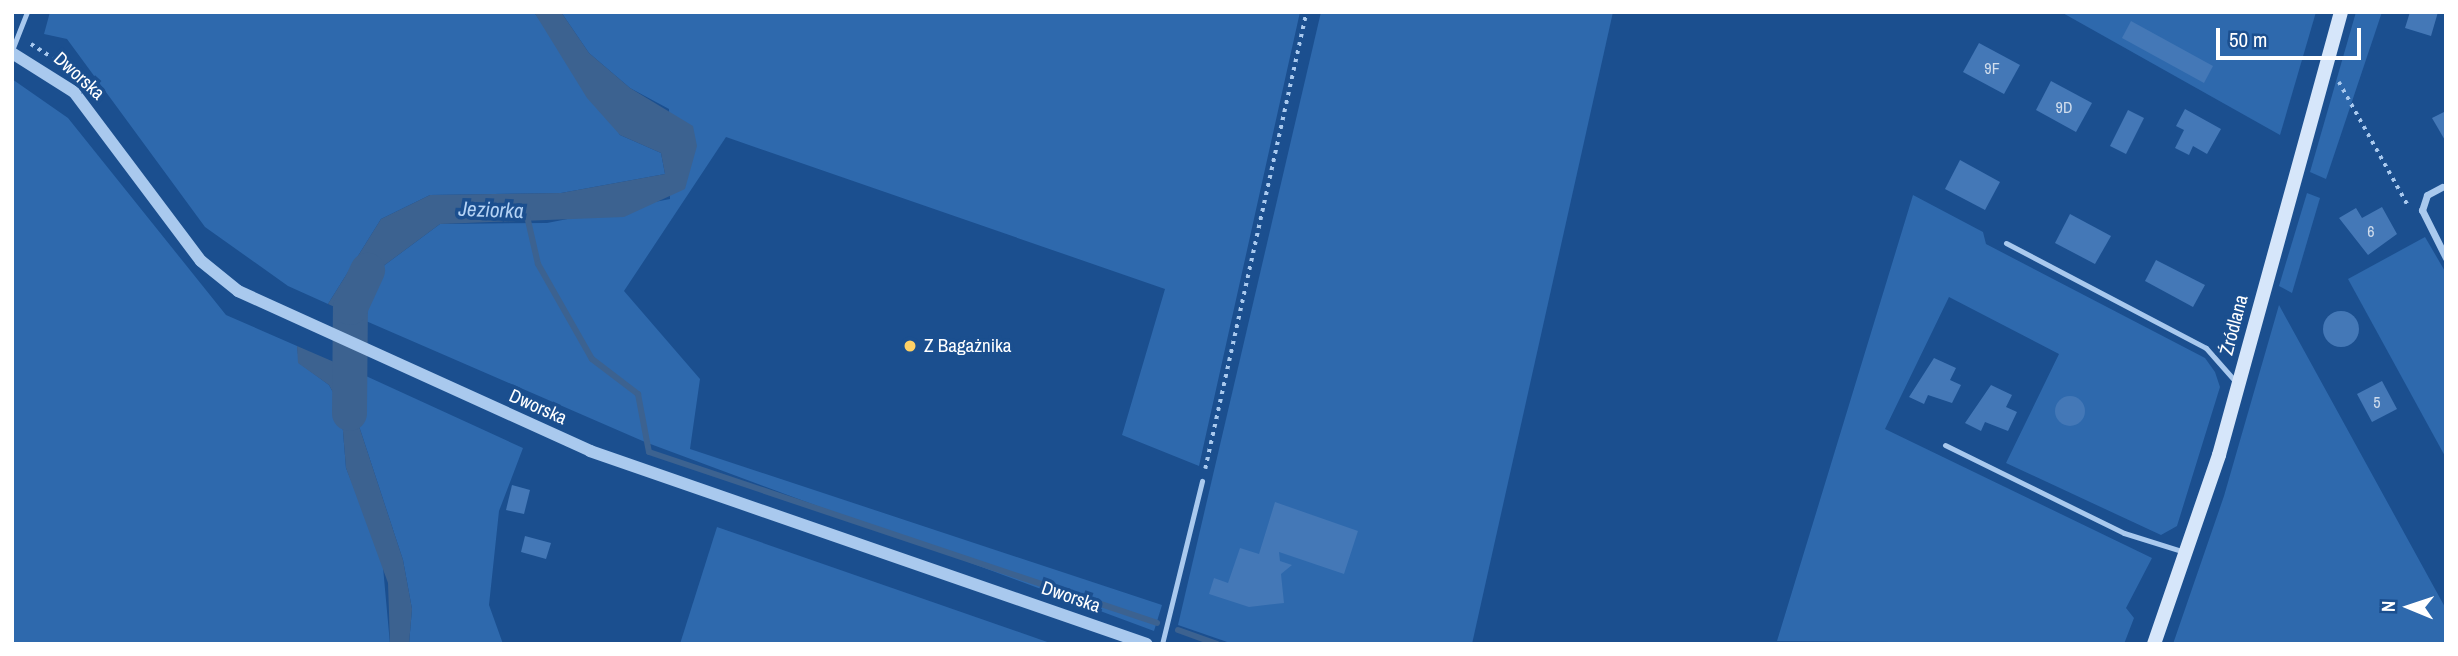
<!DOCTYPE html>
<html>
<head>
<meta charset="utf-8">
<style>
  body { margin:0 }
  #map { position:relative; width:2458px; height:656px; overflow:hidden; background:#1b4f8f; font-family:"Archivo Narrow",sans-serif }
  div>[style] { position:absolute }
  .green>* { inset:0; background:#2e69ad }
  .water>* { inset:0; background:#3c6290 }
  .stream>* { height:6px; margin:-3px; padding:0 3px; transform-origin:3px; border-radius:3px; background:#3c6290 }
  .river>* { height:35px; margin:-17.5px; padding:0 17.5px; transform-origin:17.5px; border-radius:17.5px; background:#3c6290 }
  .building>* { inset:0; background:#4478b7 }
  .round { border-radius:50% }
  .path>* { height:3.5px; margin-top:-1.75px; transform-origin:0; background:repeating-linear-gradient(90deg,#a9c9ee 0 3.5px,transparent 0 8.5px) }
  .service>* { height:5px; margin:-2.5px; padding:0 2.5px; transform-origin:2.5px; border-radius:2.5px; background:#a9c9ee }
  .minor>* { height:7px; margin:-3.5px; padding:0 3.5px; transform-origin:3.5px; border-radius:3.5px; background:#a9c9ee }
  .tertiary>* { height:12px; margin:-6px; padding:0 6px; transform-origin:6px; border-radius:6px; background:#a9c9ee }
  .secondary>* { height:14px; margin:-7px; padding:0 7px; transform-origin:7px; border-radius:7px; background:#d6e6fa }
  .dots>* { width:19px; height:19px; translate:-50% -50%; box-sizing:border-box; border:4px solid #1b4f8f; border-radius:50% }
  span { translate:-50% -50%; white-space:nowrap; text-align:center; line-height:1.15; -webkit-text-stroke:7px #1b4f8f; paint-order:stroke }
  .number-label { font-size:16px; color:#d0dded }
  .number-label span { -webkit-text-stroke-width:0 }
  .street-label { font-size:19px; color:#fff }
  .poi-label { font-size:19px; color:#fff }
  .left { translate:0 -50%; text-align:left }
  .water-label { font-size:21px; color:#b5d3f5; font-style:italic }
  .frame { position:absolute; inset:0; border:14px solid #fff; pointer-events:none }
  .north { position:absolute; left:2374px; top:572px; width:70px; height:70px; -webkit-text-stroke:5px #1b4f8f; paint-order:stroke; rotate:272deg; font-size:19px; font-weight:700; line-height:28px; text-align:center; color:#fff }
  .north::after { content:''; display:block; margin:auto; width:24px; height:32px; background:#fff; clip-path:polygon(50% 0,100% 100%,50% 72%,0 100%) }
  .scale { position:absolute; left:2216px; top:28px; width:145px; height:32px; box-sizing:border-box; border:4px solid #fff; border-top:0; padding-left:9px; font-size:21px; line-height:24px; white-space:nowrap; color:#fff; -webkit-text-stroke:5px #1b4f8f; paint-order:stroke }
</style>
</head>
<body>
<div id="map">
  <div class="green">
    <i style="clip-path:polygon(50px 12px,534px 12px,620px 135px,661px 153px,665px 174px,561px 193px,430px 195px,381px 219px,328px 304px,288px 286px,205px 227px,67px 39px,44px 34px)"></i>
    <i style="clip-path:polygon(561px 12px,1300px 12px,1199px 466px,1122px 435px,1165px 289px,726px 137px,624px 291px,700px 379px,690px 449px,1162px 605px,1154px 631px,645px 442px,359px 318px,382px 267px,440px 224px,547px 223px,670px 199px,669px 109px,630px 88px,589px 53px)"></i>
    <i style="clip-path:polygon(1321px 12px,1613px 12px,1472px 644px,1233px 644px,1178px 625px)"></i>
    <i style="clip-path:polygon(2061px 12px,2316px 12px,2280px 135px)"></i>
    <i style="clip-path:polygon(2356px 12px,2382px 12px,2326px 179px,2310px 172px)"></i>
    <i style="clip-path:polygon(12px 79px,68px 118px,226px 315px,297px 346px,299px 363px,329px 385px,341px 407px,346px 468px,382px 556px,390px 644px,12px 644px)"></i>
    <i style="clip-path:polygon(2307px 193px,2320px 198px,2292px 293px,2279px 286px)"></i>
    <i style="clip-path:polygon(1913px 195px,1983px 232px,1986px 244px,2205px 358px,2215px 372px,2220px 387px,2177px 526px,2161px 535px,2006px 463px,2059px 354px,1949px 297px,1885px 429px,2152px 558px,2126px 608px,2134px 618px,2124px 644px,1777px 641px)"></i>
    <i style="clip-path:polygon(2425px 237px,2446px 273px,2446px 458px,2348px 279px)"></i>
    <i style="clip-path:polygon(2279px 305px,2446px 609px,2446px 644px,2173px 644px,2224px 496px)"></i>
    <i style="clip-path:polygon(355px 371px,523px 448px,499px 511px,489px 605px,503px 644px,409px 644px,412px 609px,403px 560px,358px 423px)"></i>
    <i style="clip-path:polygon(717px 527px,1053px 644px,680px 644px)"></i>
  </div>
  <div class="water">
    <i style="clip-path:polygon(534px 12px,561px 12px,589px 53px,630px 88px,693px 126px,697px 146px,685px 189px,624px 217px,440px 224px,382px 267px,359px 318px,328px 304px,381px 219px,430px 195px,561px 193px,665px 174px,661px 153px,620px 135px,587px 98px)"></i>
    <i style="clip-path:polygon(297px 346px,355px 371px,358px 423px,403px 560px,412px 609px,409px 644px,390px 644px,388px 583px,346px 468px,341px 407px,329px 385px,298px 363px)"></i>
  </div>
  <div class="stream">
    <i style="left:527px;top:216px;width:49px;rotate:77.1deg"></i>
    <i style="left:538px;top:264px;width:109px;rotate:60.4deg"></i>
    <i style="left:592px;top:359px;width:58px;rotate:37.3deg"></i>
    <i style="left:638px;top:394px;width:59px;rotate:79.3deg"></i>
    <i style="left:649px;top:452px;width:536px;rotate:18.6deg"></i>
    <i style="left:1178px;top:630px;width:41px;rotate:19.7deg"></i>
  </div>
  <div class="river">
    <i style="left:349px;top:413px;width:106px;rotate:-89.5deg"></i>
    <i style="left:350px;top:307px;width:41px;rotate:-65.3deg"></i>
  </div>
  <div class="building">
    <i style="clip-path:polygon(2410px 12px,2438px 12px,2431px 36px,2405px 28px)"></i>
    <i style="clip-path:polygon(2131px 21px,2213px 66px,2204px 83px,2122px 38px)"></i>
    <i style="clip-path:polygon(1979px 43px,2020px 65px,2004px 94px,1963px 72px)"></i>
    <i style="clip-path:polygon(2051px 81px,2092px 103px,2076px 132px,2036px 110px)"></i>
    <i style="clip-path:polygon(2185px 109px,2221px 129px,2207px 154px,2193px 146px,2189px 155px,2175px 148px,2184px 130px,2176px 126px)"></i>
    <i style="clip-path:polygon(2128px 110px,2144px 118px,2126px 154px,2110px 146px)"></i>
    <i style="clip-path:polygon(2446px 111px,2446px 142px,2432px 118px)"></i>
    <i style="clip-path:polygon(1960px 160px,2000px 182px,1985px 210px,1945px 189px)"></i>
    <i style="clip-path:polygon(2382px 207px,2397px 234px,2368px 255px,2339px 218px,2356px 208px,2362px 218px)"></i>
    <i style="clip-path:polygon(2070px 214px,2111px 236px,2095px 264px,2055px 243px)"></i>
    <i style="clip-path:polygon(2156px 260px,2205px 285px,2193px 307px,2145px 281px)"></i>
    <i class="round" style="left:2323px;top:311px;width:36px;height:36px"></i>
    <i style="clip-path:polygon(1934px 358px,1956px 368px,1950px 380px,1961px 385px,1952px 403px,1928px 395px,1924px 404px,1909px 397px)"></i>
    <i style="clip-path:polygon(2382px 381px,2397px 409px,2372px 422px,2357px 394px)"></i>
    <i style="clip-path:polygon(1991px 385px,2012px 395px,2006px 407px,2017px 412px,2008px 431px,1985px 422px,1981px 431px,1965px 423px)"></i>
    <i class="round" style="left:2055px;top:396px;width:30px;height:30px"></i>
    <i style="clip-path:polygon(512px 485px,530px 490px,524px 514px,506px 510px)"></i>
    <i style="clip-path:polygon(1275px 502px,1358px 531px,1344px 574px,1279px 552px,1280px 561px,1292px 565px,1281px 574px,1284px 603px,1249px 607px,1209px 594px,1214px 578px,1228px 583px,1240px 548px,1259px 554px)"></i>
    <i style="clip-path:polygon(525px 536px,551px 543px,546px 559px,521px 552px)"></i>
  </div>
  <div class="path">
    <i style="left:31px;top:44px;width:52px;rotate:32.5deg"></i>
    <i style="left:2339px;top:82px;width:143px;rotate:60.8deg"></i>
    <i style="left:1205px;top:469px;width:468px;rotate:-77.5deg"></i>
  </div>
  <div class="service">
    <i style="left:12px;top:50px;width:41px;rotate:-68.5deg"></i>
    <i style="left:2006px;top:243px;width:226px;rotate:27.7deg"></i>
    <i style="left:2206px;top:348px;width:45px;rotate:48.6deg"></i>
    <i style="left:1945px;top:445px;width:199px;rotate:26.2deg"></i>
    <i style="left:2124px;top:533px;width:64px;rotate:17.3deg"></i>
    <i style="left:1162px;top:644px;width:168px;rotate:-76.2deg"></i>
  </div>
  <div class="minor">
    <i style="left:2442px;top:187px;width:17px;rotate:152deg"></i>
    <i style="left:2427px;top:195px;width:16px;rotate:108deg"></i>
    <i style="left:2422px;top:210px;width:54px;rotate:63.4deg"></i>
  </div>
  <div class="tertiary">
    <i style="left:12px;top:53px;width:73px;rotate:32.2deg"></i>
    <i style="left:74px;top:92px;width:211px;rotate:53.1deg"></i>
    <i style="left:201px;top:261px;width:48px;rotate:39deg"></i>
    <i style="left:238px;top:291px;width:387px;rotate:24.4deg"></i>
    <i style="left:590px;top:451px;width:589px;rotate:19.11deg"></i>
  </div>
  <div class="secondary">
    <i style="left:2154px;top:644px;width:200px;rotate:-71deg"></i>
    <i style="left:2219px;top:455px;width:459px;rotate:-74.6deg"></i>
  </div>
  <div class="dots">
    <i style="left:910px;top:346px;background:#ffd166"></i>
  </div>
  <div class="number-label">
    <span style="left:1992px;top:68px">9F</span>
    <span style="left:2064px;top:107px">9D</span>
    <span style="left:2371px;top:231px">6</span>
    <span style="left:2377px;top:402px">5</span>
  </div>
  <div class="street-label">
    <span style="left:79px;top:76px;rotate:42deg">Dworska</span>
    <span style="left:2234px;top:325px;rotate:-75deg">Źródlana</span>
    <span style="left:538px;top:407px;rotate:24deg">Dworska</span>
    <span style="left:1071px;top:597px;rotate:19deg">Dworska</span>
  </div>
  <div class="poi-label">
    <span class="left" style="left:924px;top:346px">Z Bagażnika</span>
  </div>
  <div class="water-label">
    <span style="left:491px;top:210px;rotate:2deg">Jeziorka</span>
  </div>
  <div class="frame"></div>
  <div class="north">N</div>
  <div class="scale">50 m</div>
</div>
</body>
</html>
